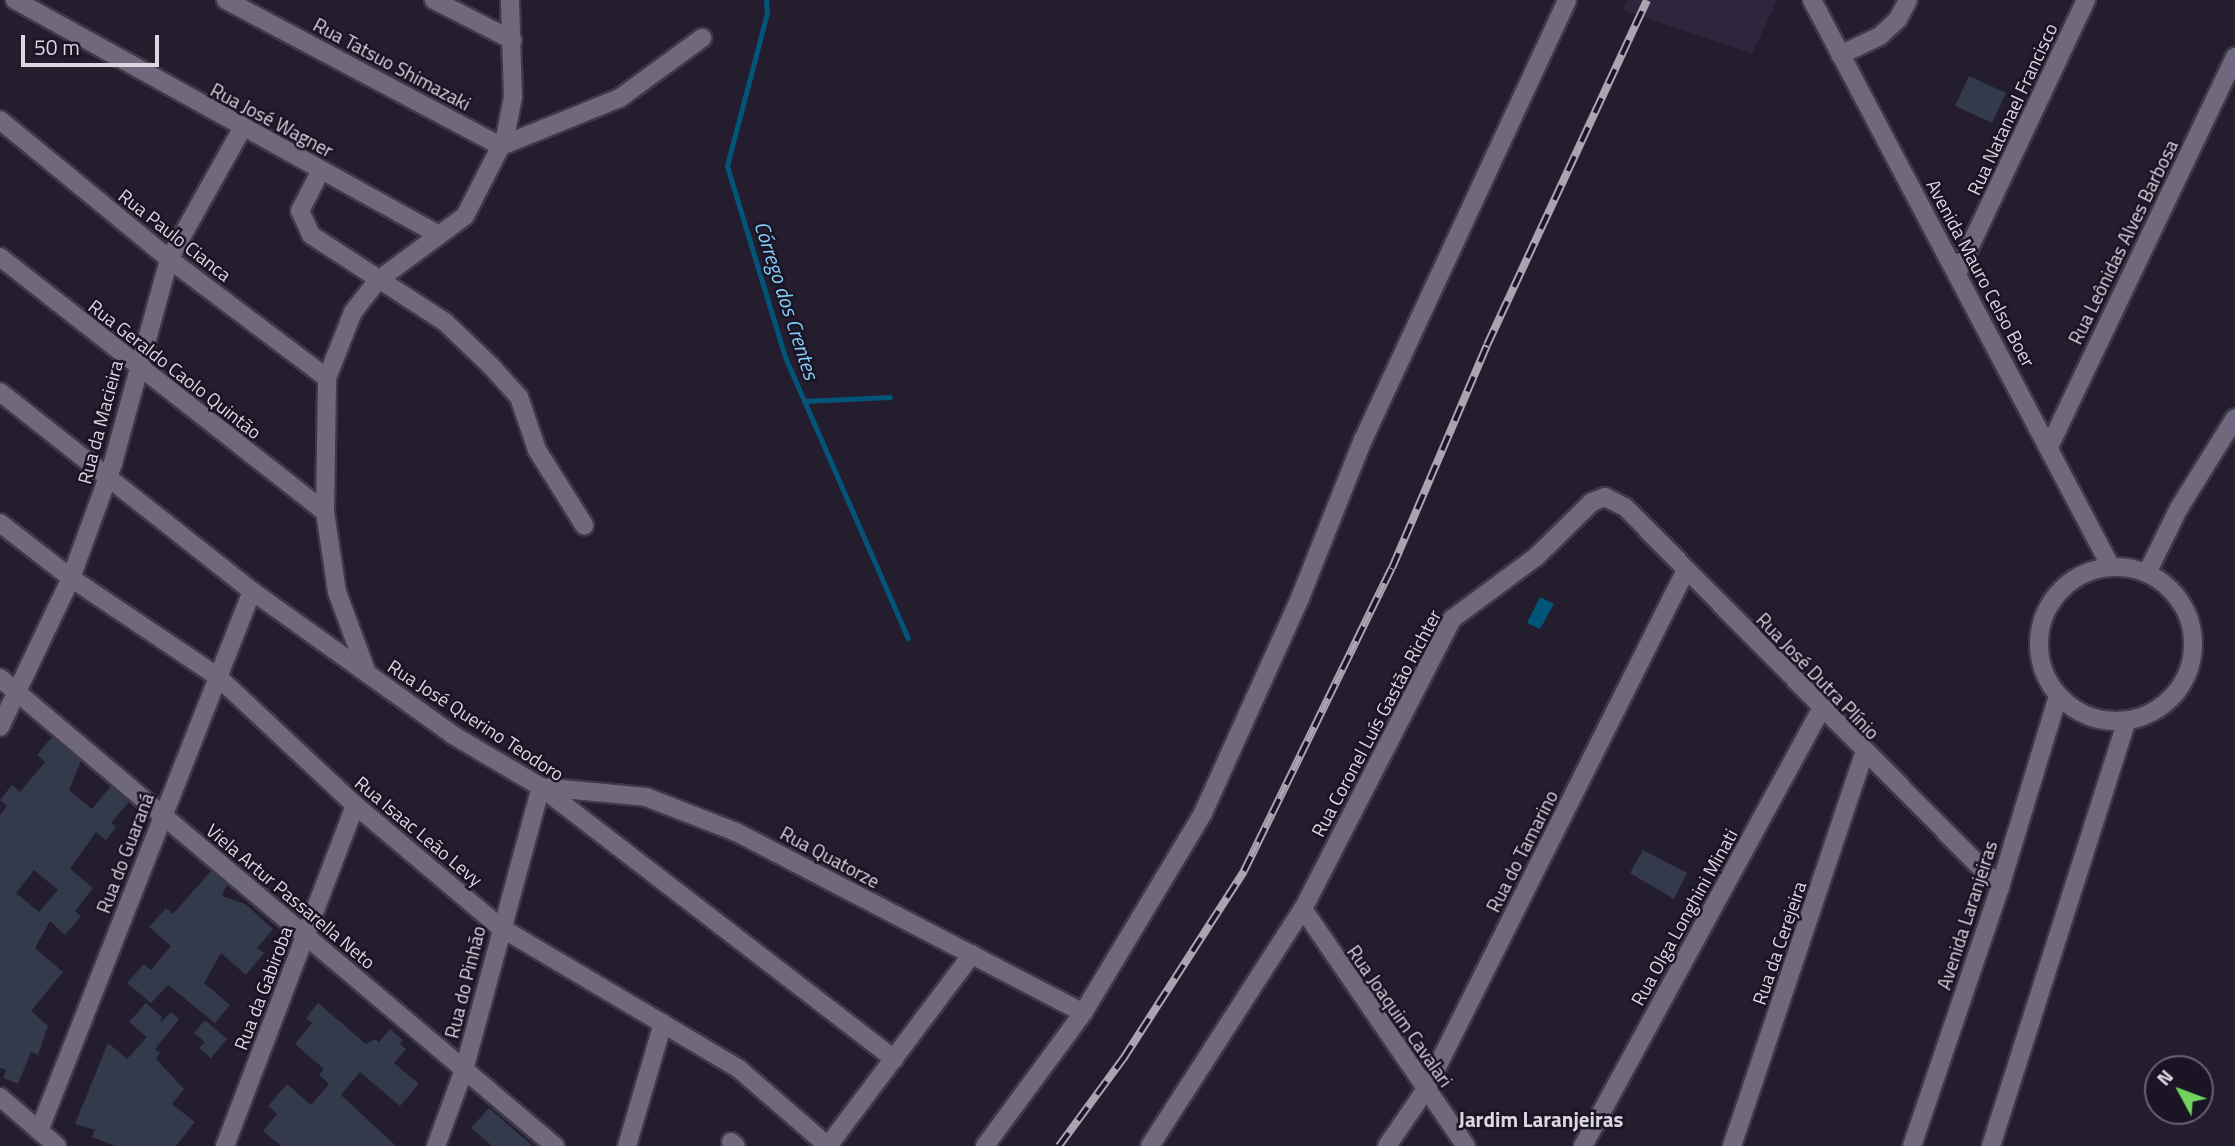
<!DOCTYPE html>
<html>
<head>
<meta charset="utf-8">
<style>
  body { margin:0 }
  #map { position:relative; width:2235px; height:1146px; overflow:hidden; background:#231d2e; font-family:"Titillium Web",sans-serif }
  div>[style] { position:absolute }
  .built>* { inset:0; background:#2e263c }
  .water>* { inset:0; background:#025579 }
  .stream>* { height:5px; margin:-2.5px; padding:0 2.5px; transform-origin:2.5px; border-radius:2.5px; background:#025579 }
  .building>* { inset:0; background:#323a4c }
  .roads { filter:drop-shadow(2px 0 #3e3947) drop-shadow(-2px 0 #3e3947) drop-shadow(0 2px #3e3947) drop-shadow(0 -2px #3e3947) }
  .minor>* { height:18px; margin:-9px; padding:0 9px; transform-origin:9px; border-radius:9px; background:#70697e }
  .minor>.ring { margin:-9px; padding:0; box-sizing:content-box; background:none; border:18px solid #70697e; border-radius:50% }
  .rail>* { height:8px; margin-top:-4px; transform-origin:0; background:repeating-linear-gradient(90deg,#1a1424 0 16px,#a9a4b2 0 32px); box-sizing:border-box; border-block:2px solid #a9a4b2 }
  span { translate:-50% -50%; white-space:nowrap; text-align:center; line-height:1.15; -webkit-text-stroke:5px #1a1424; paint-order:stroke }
  .street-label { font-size:19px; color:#dbd7e3 }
  .water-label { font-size:21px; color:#84cefa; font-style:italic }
  .neighbourhood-label { font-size:21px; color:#dbd7e3; font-weight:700 }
  .north { position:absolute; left:2144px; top:1055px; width:70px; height:70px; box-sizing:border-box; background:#1a1424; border:2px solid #676270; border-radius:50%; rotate:311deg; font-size:19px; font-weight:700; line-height:28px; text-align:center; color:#dbd7e3 }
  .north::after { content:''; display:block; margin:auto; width:24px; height:32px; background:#71d35e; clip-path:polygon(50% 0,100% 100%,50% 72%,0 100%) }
  .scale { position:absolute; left:21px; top:35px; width:138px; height:32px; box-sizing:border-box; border:4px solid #dbd7e3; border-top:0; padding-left:9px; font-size:21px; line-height:24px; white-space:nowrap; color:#dbd7e3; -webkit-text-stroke:5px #1a1424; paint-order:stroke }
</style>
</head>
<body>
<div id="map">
  <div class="built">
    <i style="clip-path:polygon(1627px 0,1777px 0,1752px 54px,1622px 10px)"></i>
  </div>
  <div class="water">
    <i style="clip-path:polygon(1540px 597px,1554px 604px,1540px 629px,1527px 623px)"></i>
  </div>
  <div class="stream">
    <i style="left:766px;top:0;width:13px;rotate:86deg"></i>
    <i style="left:767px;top:13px;width:158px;rotate:104.7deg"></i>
    <i style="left:727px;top:166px;width:200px;rotate:73.1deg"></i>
    <i style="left:785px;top:357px;width:307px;rotate:66.4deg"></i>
    <i style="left:804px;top:401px;width:86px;rotate:-2.7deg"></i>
  </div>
  <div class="building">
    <i style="clip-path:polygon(1969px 76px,2006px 93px,1992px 123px,1955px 106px)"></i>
    <i style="clip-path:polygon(evenodd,52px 737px,81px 761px,69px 790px,92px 809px,111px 786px,129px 802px,111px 823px,116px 827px,106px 840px,96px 832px,70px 869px,93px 888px,75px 911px,81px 916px,65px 935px,50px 921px,35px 948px,63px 972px,31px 1011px,48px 1026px,38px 1055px,31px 1052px,18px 1084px,3px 1078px,6px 1070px,0 1068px,0 815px,7px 806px,0 800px,12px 785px,20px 792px,45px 762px,37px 755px,52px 737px,34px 870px,58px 890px,39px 912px,16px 893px,34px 870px)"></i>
    <i style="clip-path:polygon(1643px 850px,1687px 873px,1674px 899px,1630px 873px)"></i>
    <i style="clip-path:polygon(211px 871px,227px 884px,222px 896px,245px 904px,273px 929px,257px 948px,264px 953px,246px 975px,221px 953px,204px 983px,230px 1005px,215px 1023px,168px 985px,151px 1003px,127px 983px,144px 964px,151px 970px,171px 946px,149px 927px,166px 908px,173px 914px)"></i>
    <i style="clip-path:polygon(146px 1003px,162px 1017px,160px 1023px,171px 1012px,179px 1019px,155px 1049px,160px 1053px,156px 1059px,184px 1089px,172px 1104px,195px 1122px,176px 1146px,115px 1146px,92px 1137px,95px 1130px,75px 1124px,108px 1043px,127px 1059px,147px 1037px,129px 1022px)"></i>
    <i style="clip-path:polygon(318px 1003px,366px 1044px,375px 1039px,379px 1042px,390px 1029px,403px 1040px,400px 1044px,406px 1049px,394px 1063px,419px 1084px,400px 1106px,360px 1072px,341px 1095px,396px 1146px,281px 1146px,263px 1131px,277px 1114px,268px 1106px,287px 1084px,311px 1105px,329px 1084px,319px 1075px,324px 1069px,295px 1044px,312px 1023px,306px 1018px)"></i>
    <i style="clip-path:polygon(205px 1020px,227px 1039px,211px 1058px,199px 1048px,205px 1042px,194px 1033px)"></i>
    <i style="clip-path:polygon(489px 1108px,533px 1146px,492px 1146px,471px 1128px)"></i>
  </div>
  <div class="roads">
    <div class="minor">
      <i style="left:15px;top:0;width:483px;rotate:29deg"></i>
      <i style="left:226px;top:0;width:311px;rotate:28deg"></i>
      <i style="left:501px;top:146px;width:128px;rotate:-22deg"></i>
      <i style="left:620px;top:98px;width:102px;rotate:-36.2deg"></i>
      <i style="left:434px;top:0;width:88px;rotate:27.1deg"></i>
      <i style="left:1812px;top:0;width:641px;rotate:62.2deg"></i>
      <i style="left:1840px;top:55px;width:44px;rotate:-25.4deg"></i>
      <i style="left:1880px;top:36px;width:25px;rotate:-43deg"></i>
      <i style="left:1898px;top:19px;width:21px;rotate:-62deg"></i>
      <i style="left:0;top:120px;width:219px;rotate:39.4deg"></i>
      <i style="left:169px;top:259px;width:198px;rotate:37deg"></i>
      <i style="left:321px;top:170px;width:46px;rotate:117.1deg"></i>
      <i style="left:300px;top:211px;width:26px;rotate:65deg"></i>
      <i style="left:311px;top:235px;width:160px;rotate:33deg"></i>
      <i style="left:445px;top:322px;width:64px;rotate:43.7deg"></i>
      <i style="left:491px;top:366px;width:42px;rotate:47.9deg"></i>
      <i style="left:519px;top:397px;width:56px;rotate:71.2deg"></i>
      <i style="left:537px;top:450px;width:89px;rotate:57.9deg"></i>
      <i style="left:0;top:257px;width:413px;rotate:38.1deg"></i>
      <i style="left:1957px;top:274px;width:303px;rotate:-64.8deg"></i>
      <i style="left:0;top:392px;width:321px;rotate:38.3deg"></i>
      <i style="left:252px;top:591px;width:247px;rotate:35.6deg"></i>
      <i style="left:453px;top:735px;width:102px;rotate:30.6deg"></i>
      <i style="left:541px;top:787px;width:446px;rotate:37.6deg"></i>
      <i style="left:2050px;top:445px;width:430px;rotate:-64.5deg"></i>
      <i style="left:0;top:523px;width:90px;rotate:37.8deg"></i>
      <i style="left:71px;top:578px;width:176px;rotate:33.9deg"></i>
      <i style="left:217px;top:676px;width:189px;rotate:43.1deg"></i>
      <i style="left:355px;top:805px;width:189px;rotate:40.1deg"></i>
      <i style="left:500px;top:927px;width:278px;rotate:30.7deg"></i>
      <i style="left:739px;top:1069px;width:118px;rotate:40.9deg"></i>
      <i class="ring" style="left:2039px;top:567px;width:136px;height:136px"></i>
      <i style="left:2147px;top:573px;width:72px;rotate:-63.8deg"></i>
      <i style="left:2179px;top:508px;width:106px;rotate:-58.1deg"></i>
      <i style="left:367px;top:673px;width:86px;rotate:-110.3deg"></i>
      <i style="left:337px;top:592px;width:81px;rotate:-98.5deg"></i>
      <i style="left:325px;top:512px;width:134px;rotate:-89.1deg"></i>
      <i style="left:327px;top:378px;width:71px;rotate:-68.5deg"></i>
      <i style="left:353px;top:312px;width:39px;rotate:-52deg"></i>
      <i style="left:377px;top:281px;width:109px;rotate:-36.5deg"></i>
      <i style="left:465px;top:216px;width:88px;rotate:-62.9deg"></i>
      <i style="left:505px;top:138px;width:42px;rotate:-79deg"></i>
      <i style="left:513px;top:97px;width:97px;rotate:-91.8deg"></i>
      <i style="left:0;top:678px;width:726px;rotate:40.14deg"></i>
      <i style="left:0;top:727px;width:165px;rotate:-64.5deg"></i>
      <i style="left:71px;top:578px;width:122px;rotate:-69.9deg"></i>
      <i style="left:113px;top:463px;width:212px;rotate:-74.6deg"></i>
      <i style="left:169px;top:259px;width:149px;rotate:-60.7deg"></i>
      <i style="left:1303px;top:909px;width:288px;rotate:55.5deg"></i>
      <i style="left:0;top:1097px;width:75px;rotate:40.7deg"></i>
      <i style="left:39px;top:1131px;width:580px;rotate:-68.47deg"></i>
      <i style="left:731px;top:1142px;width:6px;rotate:39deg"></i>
      <i style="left:225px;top:1146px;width:365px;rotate:-69.1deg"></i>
      <i style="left:436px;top:1146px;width:81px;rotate:-69.8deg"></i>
      <i style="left:464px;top:1070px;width:293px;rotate:-74.8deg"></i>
      <i style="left:541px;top:787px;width:105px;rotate:5.4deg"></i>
      <i style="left:646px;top:797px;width:97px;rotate:21.3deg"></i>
      <i style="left:736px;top:832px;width:391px;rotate:27.5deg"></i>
      <i style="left:627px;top:1146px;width:128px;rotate:-73.7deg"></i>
      <i style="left:828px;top:1146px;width:240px;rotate:-53.1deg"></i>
      <i style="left:985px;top:1146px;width:165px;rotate:-53.6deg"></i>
      <i style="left:1083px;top:1013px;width:233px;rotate:-59deg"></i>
      <i style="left:1203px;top:813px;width:236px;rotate:-65.7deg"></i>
      <i style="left:1300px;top:598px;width:170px;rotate:-68.3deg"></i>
      <i style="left:1363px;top:440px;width:485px;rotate:-65.1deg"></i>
      <i style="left:1150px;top:1146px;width:282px;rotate:-57.2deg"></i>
      <i style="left:1303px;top:909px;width:326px;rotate:-62.8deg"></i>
      <i style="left:1452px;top:619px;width:106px;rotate:-36.5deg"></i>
      <i style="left:1537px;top:556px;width:77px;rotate:-44.5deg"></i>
      <i style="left:1592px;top:502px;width:14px;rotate:-21deg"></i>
      <i style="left:1605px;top:497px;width:22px;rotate:27deg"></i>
      <i style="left:1625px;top:507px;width:534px;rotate:45.38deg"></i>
      <i style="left:1387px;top:1146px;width:69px;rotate:-55.6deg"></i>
      <i style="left:1426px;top:1089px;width:580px;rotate:-63.39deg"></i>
      <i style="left:1583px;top:1146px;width:499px;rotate:-61.4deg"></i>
      <i style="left:1732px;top:1146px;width:415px;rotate:-71.4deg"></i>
      <i style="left:1912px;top:1146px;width:274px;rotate:-71.2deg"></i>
      <i style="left:2000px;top:887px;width:200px;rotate:-73.1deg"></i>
      <i style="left:1991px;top:1146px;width:446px;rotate:-72.3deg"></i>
    </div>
  </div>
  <div class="rail">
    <i style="left:1059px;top:1146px;width:108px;rotate:-53.7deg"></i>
    <i style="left:1123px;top:1059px;width:224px;rotate:-57.2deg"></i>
    <i style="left:1244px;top:871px;width:337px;rotate:-64deg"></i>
    <i style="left:1392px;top:568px;width:242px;rotate:-66.9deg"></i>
    <i style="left:1487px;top:345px;width:380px;rotate:-65.1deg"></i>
  </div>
  <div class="street-label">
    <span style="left:392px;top:64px;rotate:28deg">Rua Tatsuo Shimazaki</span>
    <span style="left:2012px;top:109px;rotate:-65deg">Rua Natanael Francisco</span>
    <span style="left:272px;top:120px;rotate:28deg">Rua José Wagner</span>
    <span style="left:175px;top:235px;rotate:38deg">Rua Paulo Cianca</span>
    <span style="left:2123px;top:242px;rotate:-64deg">Rua Leônidas Alves Barbosa</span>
    <span style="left:1981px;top:273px;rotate:62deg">Avenida Mauro Celso Boer</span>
    <span style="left:175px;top:369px;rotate:38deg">Rua Geraldo Caolo Quintão</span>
    <span style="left:100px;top:422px;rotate:-75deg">Rua da Macieira</span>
    <span style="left:1818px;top:676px;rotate:46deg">Rua José Dutra Plínio</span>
    <span style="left:476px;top:720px;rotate:33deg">Rua José Querino Teodoro</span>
    <span style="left:1376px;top:723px;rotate:-62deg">Rua Coronel Luís Gastão Richter</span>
    <span style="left:419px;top:831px;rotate:40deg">Rua Isaac Leão Levy</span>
    <span style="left:1522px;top:851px;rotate:-63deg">Rua do Tamarino</span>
    <span style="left:125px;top:853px;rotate:-69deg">Rua do Guaraná</span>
    <span style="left:830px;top:857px;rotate:28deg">Rua Quatorze</span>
    <span style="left:291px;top:896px;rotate:40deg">Viela Artur Passarella Neto</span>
    <span style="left:1967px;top:915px;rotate:-72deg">Avenida Laranjeiras</span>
    <span style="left:1684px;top:917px;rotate:-61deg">Rua Olga Longhini Minati</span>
    <span style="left:1779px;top:943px;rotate:-71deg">Rua da Cerejeira</span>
    <span style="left:465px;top:982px;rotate:-76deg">Rua do Pinhão</span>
    <span style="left:263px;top:988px;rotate:-69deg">Rua da Gabiroba</span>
    <span style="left:1400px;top:1016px;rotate:55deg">Rua Joaquim Cavalari</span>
  </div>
  <div class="water-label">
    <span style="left:787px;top:300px;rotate:72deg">Córrego dos Crentes</span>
  </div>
  <div class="neighbourhood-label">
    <span style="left:1541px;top:1119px">Jardim Laranjeiras</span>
  </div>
  <div class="north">N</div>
  <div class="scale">50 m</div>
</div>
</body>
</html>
